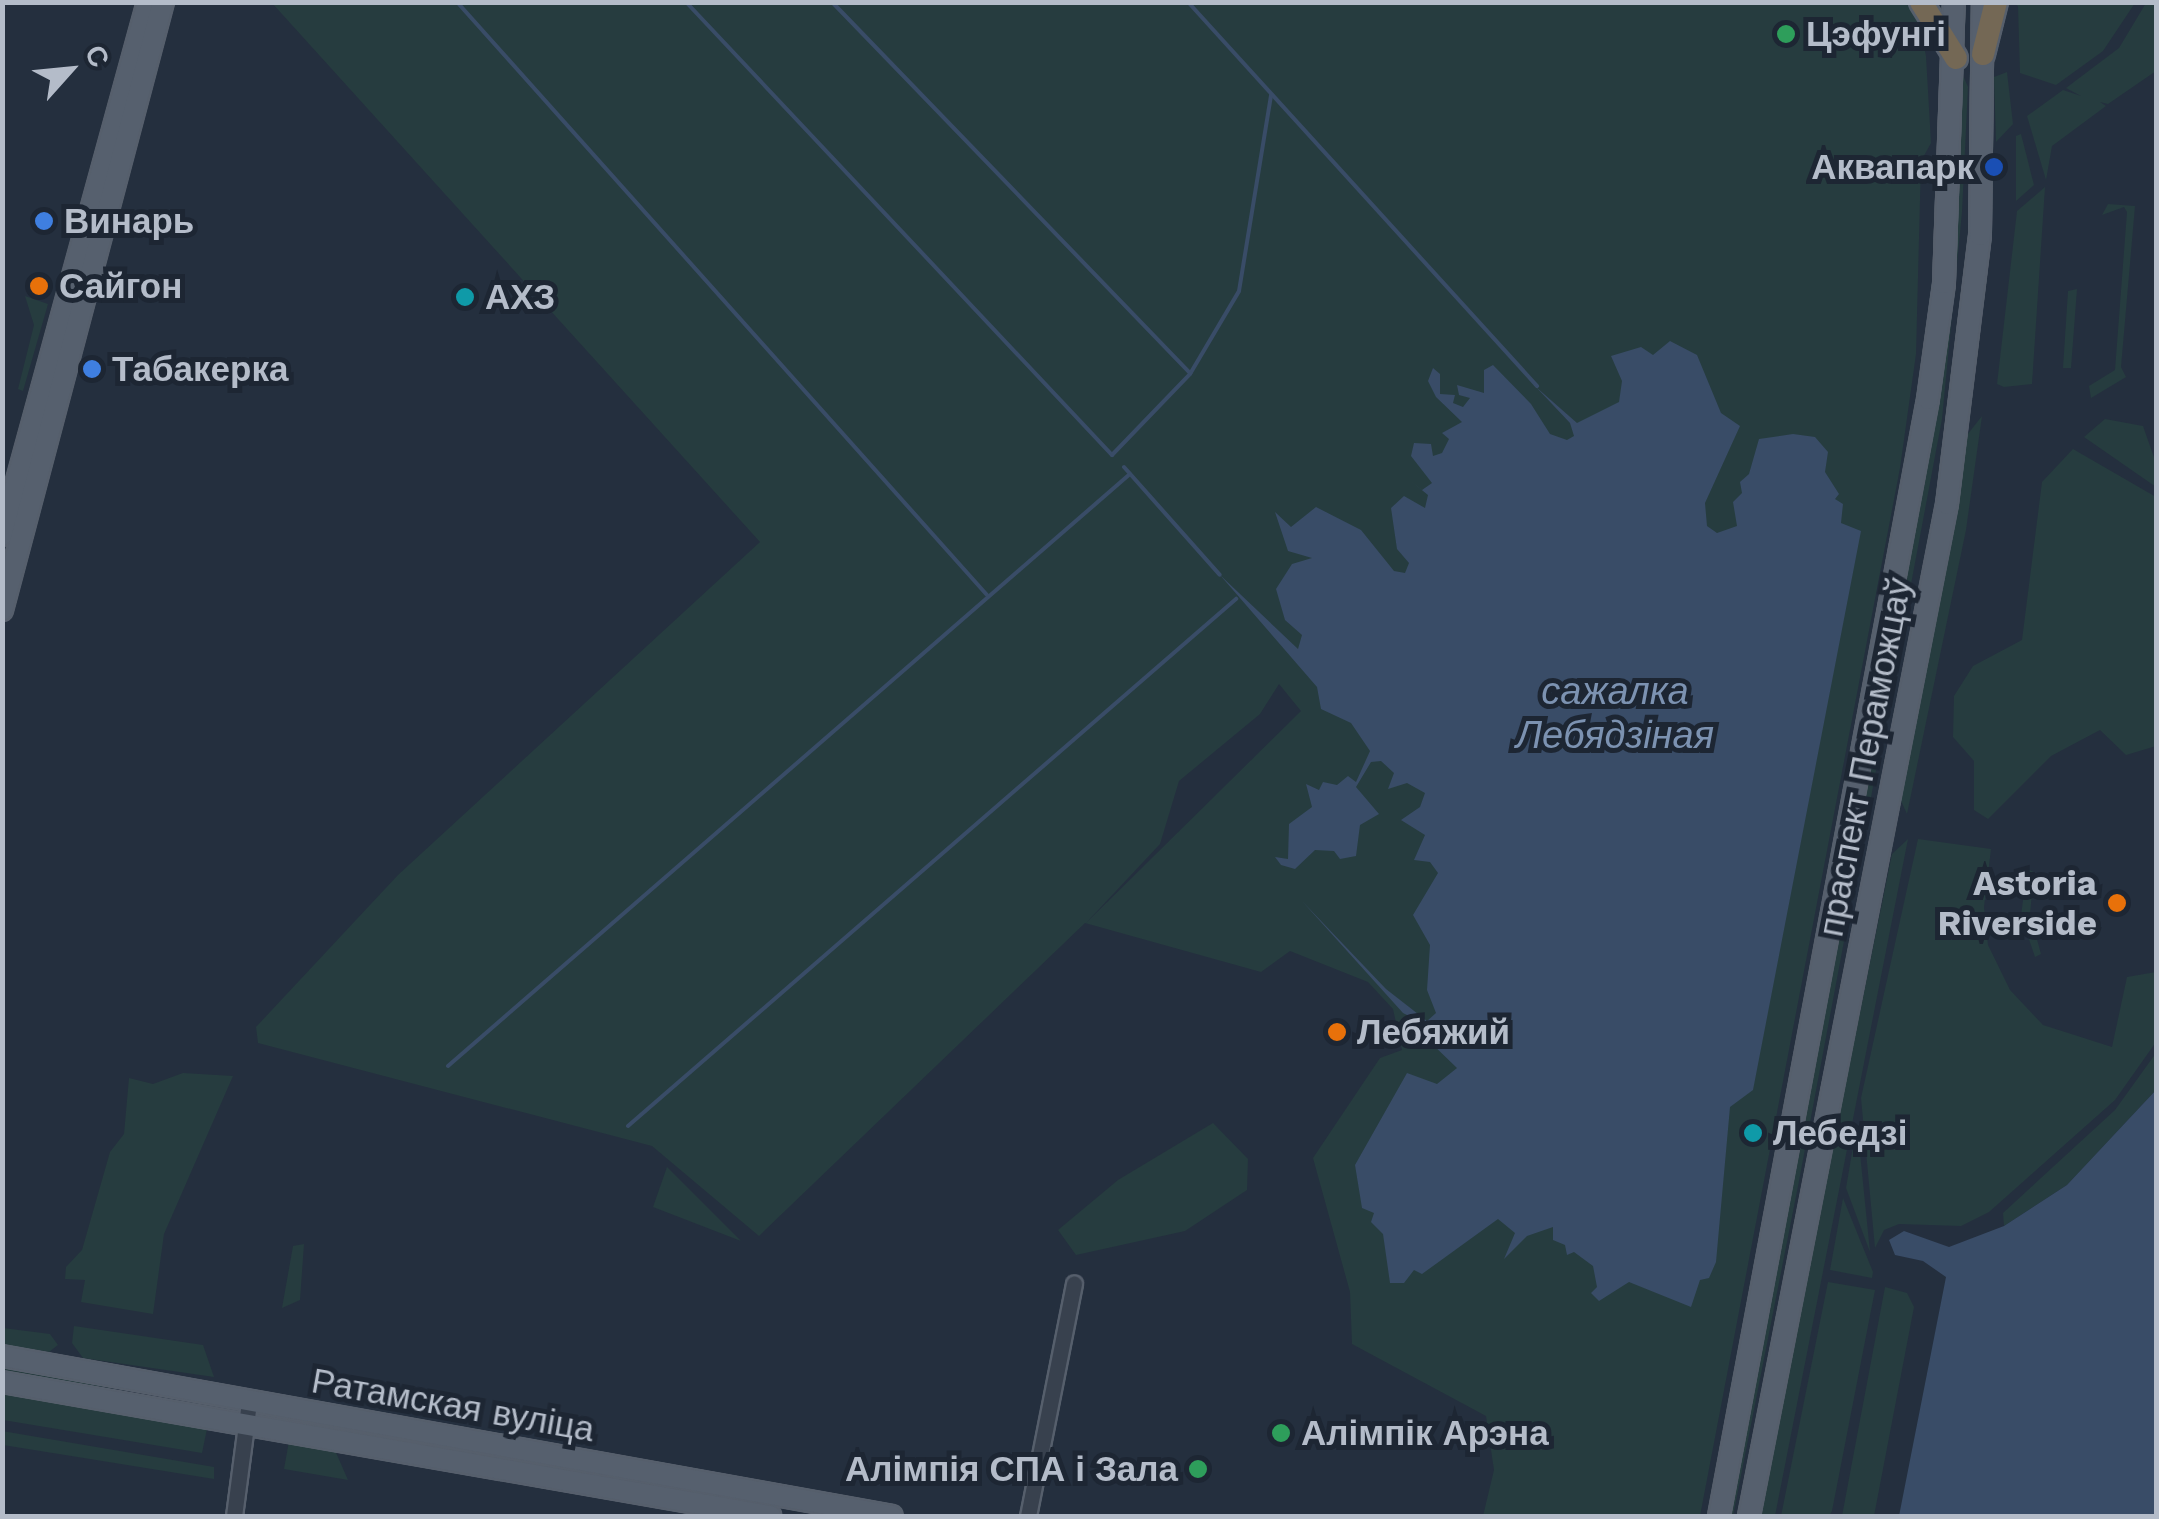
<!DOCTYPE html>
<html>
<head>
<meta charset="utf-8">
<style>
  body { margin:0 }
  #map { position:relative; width:2159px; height:1519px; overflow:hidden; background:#242f3e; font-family:"Work Sans",sans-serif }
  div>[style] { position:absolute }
  .green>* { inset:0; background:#263c3f }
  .water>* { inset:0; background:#394c67 }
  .stream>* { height:4px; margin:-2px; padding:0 2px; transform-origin:2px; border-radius:2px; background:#394c67 }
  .roads { filter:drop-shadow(2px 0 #565f6c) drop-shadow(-2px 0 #565f6c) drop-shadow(0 2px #565f6c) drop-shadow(0 -2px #565f6c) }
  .minor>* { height:15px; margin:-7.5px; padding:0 7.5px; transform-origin:7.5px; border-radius:7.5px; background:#38414e }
  .major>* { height:20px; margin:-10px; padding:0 10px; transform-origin:10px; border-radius:10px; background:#56606e }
  .highway>* { height:22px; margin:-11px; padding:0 11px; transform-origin:11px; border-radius:11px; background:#746855 }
  .dots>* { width:28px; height:28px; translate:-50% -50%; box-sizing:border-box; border:5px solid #1d2633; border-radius:50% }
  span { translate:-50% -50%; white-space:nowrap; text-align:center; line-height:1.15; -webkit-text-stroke:10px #1d2633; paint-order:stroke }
  .poi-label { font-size:35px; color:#b4bcc9; font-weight:700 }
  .left { translate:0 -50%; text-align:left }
  .right { translate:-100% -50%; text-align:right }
  .street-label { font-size:35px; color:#b4bcc9 }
  .water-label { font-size:38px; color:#7c92b1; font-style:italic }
  .frame { position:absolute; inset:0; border:5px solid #b4bcc9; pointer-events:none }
  .north { position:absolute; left:20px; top:20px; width:100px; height:100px; -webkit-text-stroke:8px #1d2633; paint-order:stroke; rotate:63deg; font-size:28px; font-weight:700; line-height:40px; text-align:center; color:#b4bcc9 }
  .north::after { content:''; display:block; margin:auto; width:35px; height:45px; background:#b4bcc9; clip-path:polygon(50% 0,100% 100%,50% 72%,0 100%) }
</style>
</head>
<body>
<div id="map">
  <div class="green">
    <i style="clip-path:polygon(evenodd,272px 3px,1915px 2px,1926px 56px,1931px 143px,1921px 161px,1916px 354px,1900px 468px,1700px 1516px,1483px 1516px,1494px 1470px,1486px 1416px,1352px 1344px,1350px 1292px,1313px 1158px,1380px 1058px,1402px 1050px,1393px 1009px,1368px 982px,1290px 951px,1261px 972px,1085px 923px,759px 1236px,652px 1146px,258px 1043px,256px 1027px,398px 875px,760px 542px,272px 3px,1279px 684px,1301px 711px,1086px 923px,1160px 844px,1179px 781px,1260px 714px,1279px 684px)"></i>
    <i style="clip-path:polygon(2013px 3px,2135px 3px,2103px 51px,2056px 85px,2020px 73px,2018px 6px)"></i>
    <i style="clip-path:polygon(2146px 3px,2156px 3px,2156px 71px,2108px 104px,2100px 102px,2106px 106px,2052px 146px,2046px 180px,2027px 116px,2063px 90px,2081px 96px,2066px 88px,2119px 48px)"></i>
    <i style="clip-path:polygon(2007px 72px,2013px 124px,1996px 142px,1994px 77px)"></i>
    <i style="clip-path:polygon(1962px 73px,1968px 87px,1962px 212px,1942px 419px,1799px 1181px,1733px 1516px,1727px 1516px,1937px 413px,1958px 209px)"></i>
    <i style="clip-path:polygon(2021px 134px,2034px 185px,2016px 201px,2016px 136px)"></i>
    <i style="clip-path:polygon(2045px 187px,2032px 384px,2004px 387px,1997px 384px,2017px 211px)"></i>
    <i style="clip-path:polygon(2108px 204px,2135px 206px,2121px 367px,2126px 377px,2091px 398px,2089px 386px,2115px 370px,2127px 212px,2124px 207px,2102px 215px)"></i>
    <i style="clip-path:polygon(2077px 289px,2071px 368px,2063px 368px,2068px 291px)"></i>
    <i style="clip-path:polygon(25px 296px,48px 304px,23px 391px,18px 389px,34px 325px)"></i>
    <i style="clip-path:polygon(1982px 416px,1966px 530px,1907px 814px,1897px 792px,1967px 435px)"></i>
    <i style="clip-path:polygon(2105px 419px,2143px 426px,2156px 463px,2156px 487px,2084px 437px)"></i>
    <i style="clip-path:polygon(2073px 449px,2156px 497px,2156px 746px,2126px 755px,2100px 730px,2051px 756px,1988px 819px,1974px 810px,1974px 761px,1953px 737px,1954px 696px,1973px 666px,2022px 640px,2042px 482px)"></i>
    <i style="clip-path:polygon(1908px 839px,1775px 1516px,1758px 1516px,1892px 854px)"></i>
    <i style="clip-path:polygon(1918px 839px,1991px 849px,1984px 907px,1988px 945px,2010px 990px,2043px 1025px,2112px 1047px,2127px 977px,2156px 972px,2156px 1042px,2115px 1100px,1989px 1212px,1961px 1226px,1899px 1224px,1884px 1230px,1875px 1248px,1861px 1098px)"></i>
    <i style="clip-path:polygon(2027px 869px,2034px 872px,2030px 914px,2041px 954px,2035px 957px,2021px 916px)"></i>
    <i style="clip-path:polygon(2156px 1053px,2156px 1090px,2067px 1185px,2004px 1226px,2003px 1213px,2115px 1110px)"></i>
    <i style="clip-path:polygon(183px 1073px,233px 1076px,164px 1234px,153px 1314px,81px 1302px,85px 1280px,65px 1279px,66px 1267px,82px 1250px,110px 1152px,124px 1134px,129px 1078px,153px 1084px)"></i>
    <i style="clip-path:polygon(1213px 1123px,1248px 1159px,1247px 1190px,1185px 1231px,1076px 1255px,1058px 1230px,1118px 1180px)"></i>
    <i style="clip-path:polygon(1857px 1123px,1870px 1252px,1846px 1188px)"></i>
    <i style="clip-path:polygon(667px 1167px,741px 1241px,653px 1207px)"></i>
    <i style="clip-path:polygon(1843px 1198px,1873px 1272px,1872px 1278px,1830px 1270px)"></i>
    <i style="clip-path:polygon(304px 1244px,300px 1300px,282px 1308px,293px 1246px)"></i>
    <i style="clip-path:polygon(1828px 1282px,1875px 1290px,1832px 1511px,1829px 1516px,1781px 1516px)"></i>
    <i style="clip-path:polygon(1885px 1287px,1907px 1293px,1914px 1307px,1874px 1516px,1842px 1516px)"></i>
    <i style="clip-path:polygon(74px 1326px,203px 1345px,214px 1377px,83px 1358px,72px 1343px)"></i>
    <i style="clip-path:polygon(3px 1328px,50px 1334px,58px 1345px,49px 1352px,3px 1345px)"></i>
    <i style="clip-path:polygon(2px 1364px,161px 1395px,3px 1373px)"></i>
    <i style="clip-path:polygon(2px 1392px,207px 1429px,202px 1453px,3px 1420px)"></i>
    <i style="clip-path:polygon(2px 1431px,214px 1467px,214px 1479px,3px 1445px)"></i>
    <i style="clip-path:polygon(289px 1441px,334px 1448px,348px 1480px,284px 1469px)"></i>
  </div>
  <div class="water">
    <i style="clip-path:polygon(1670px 341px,1697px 355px,1721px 413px,1740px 426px,1705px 503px,1707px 526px,1717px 533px,1737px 526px,1733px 502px,1742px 493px,1740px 482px,1749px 474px,1759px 439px,1793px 434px,1815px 437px,1828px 452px,1825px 472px,1839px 494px,1835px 499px,1843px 504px,1841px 523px,1861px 531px,1753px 1090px,1730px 1107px,1716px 1262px,1709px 1278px,1700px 1280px,1691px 1307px,1629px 1282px,1599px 1301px,1591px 1293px,1597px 1287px,1593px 1266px,1574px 1252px,1567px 1255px,1565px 1245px,1553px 1240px,1553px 1227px,1527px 1236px,1504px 1259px,1515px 1233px,1498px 1219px,1422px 1274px,1414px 1270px,1404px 1283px,1390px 1283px,1383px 1234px,1371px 1222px,1374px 1213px,1362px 1208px,1355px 1165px,1407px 1073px,1437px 1084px,1457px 1068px,1429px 1041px,1435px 1029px,1403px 1013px,1302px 901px,1386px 989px,1427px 1021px,1436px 1013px,1427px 990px,1430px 945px,1413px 915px,1438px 873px,1430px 862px,1414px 860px,1425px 835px,1401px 820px,1420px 807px,1425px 793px,1407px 783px,1388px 789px,1394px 773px,1381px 761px,1371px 762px,1356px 787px,1379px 814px,1360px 825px,1356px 856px,1340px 859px,1334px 851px,1315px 850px,1295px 869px,1281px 865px,1275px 857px,1288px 859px,1289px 824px,1312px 807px,1306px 784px,1319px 790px,1323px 782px,1337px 785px,1348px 776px,1356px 782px,1370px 751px,1351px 723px,1321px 709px,1317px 687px,1220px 575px,1298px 649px,1302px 635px,1285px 620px,1276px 589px,1292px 564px,1312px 558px,1288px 551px,1275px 512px,1291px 527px,1316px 507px,1361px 530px,1394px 571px,1405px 573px,1409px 563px,1397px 549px,1391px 508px,1404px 496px,1425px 508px,1428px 495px,1407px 478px,1422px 490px,1432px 483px,1411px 456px,1414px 443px,1431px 444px,1433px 456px,1442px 453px,1449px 439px,1442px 433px,1462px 422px,1436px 397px,1428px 381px,1433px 368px,1440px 374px,1440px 394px,1455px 395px,1453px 403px,1463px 407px,1470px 398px,1459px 395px,1457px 385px,1484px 393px,1484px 370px,1493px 365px,1531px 404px,1550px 434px,1567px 440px,1574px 436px,1570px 423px,1536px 387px,1577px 423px,1619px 402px,1622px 381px,1611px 356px,1641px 347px,1653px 355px)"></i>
    <i style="clip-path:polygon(2156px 1090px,2156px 1516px,1899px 1516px,1946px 1277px,1923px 1261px,1895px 1255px,1889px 1240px,1904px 1231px,1949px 1247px,2004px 1226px,2067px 1185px)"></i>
  </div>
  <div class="stream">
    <i style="left:457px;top:2px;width:795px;rotate:48.21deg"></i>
    <i style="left:686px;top:2px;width:622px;rotate:46.76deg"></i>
    <i style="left:1112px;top:455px;width:112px;rotate:-46.1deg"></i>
    <i style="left:1190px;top:374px;width:96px;rotate:-59.4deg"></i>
    <i style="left:1239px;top:291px;width:199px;rotate:-80.7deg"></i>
    <i style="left:832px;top:2px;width:516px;rotate:46.02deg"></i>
    <i style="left:1188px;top:2px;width:519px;rotate:47.73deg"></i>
    <i style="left:1124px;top:467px;width:144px;rotate:48.4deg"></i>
    <i style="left:448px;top:1066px;width:903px;rotate:-40.96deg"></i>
    <i style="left:628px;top:1126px;width:805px;rotate:-40.92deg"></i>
  </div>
  <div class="roads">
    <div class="minor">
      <i style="left:234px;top:1516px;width:115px;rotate:-82.5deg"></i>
      <i style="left:1028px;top:1516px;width:237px;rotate:-78.8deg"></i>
    </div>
    <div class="major">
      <i style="left:2px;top:535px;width:553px;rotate:-74.68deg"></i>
      <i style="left:2px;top:610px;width:629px;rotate:-75.17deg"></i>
      <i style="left:2px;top:1356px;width:904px;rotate:10.19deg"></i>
      <i style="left:2px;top:1382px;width:780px;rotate:9.9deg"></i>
      <i style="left:1719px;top:1516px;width:1136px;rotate:-79.4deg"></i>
      <i style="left:1928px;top:399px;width:117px;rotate:-82.1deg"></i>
      <i style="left:1944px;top:283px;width:281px;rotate:-88deg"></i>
      <i style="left:1749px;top:1516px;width:1031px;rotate:-78.93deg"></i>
      <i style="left:1947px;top:504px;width:271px;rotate:-83deg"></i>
      <i style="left:1980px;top:235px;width:233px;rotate:-89.3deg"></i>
    </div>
    <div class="highway">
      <i style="left:1921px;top:2px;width:66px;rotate:58deg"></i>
      <i style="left:1983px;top:54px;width:54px;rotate:-76deg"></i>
    </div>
  </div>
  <div class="dots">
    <i style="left:1786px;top:34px;background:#2e9e5b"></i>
    <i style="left:1994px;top:167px;background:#1a4fb4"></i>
    <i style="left:44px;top:221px;background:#3f7fe0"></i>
    <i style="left:39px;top:286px;background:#e8710a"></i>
    <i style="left:465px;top:297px;background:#0f9aa8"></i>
    <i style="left:92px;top:369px;background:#3f7fe0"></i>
    <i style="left:2117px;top:903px;background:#e8710a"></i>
    <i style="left:1337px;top:1032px;background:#e8710a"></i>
    <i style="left:1753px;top:1133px;background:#0f9aa8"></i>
    <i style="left:1281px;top:1433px;background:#2e9e5b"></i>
    <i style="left:1198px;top:1469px;background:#2e9e5b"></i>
  </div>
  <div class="poi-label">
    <span class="left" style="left:1806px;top:34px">Цэфунгі</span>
    <span class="right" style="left:1974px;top:167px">Аквапарк</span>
    <span class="left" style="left:64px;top:221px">Винарь</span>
    <span class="left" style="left:59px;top:286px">Сайгон</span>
    <span class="left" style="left:485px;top:297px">АХЗ</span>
    <span class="left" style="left:112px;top:369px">Табакерка</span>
    <span class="right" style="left:2097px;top:903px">Astoria<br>Riverside</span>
    <span class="left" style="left:1357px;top:1032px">Лебяжий</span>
    <span class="left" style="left:1773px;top:1133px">Лебедзі</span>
    <span class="left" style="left:1301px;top:1433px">Алімпік Арэна</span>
    <span class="right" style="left:1178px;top:1469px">Алімпія СПА і Зала</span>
  </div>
  <div class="street-label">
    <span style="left:1865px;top:757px;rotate:-79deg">праспект Пераможцаў</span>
    <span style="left:453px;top:1405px;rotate:10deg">Ратамская вуліца</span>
  </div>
  <div class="water-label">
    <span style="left:1615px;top:714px">сажалка<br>Лебядзіная</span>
  </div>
  <div class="frame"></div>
  <div class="north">С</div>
</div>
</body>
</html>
